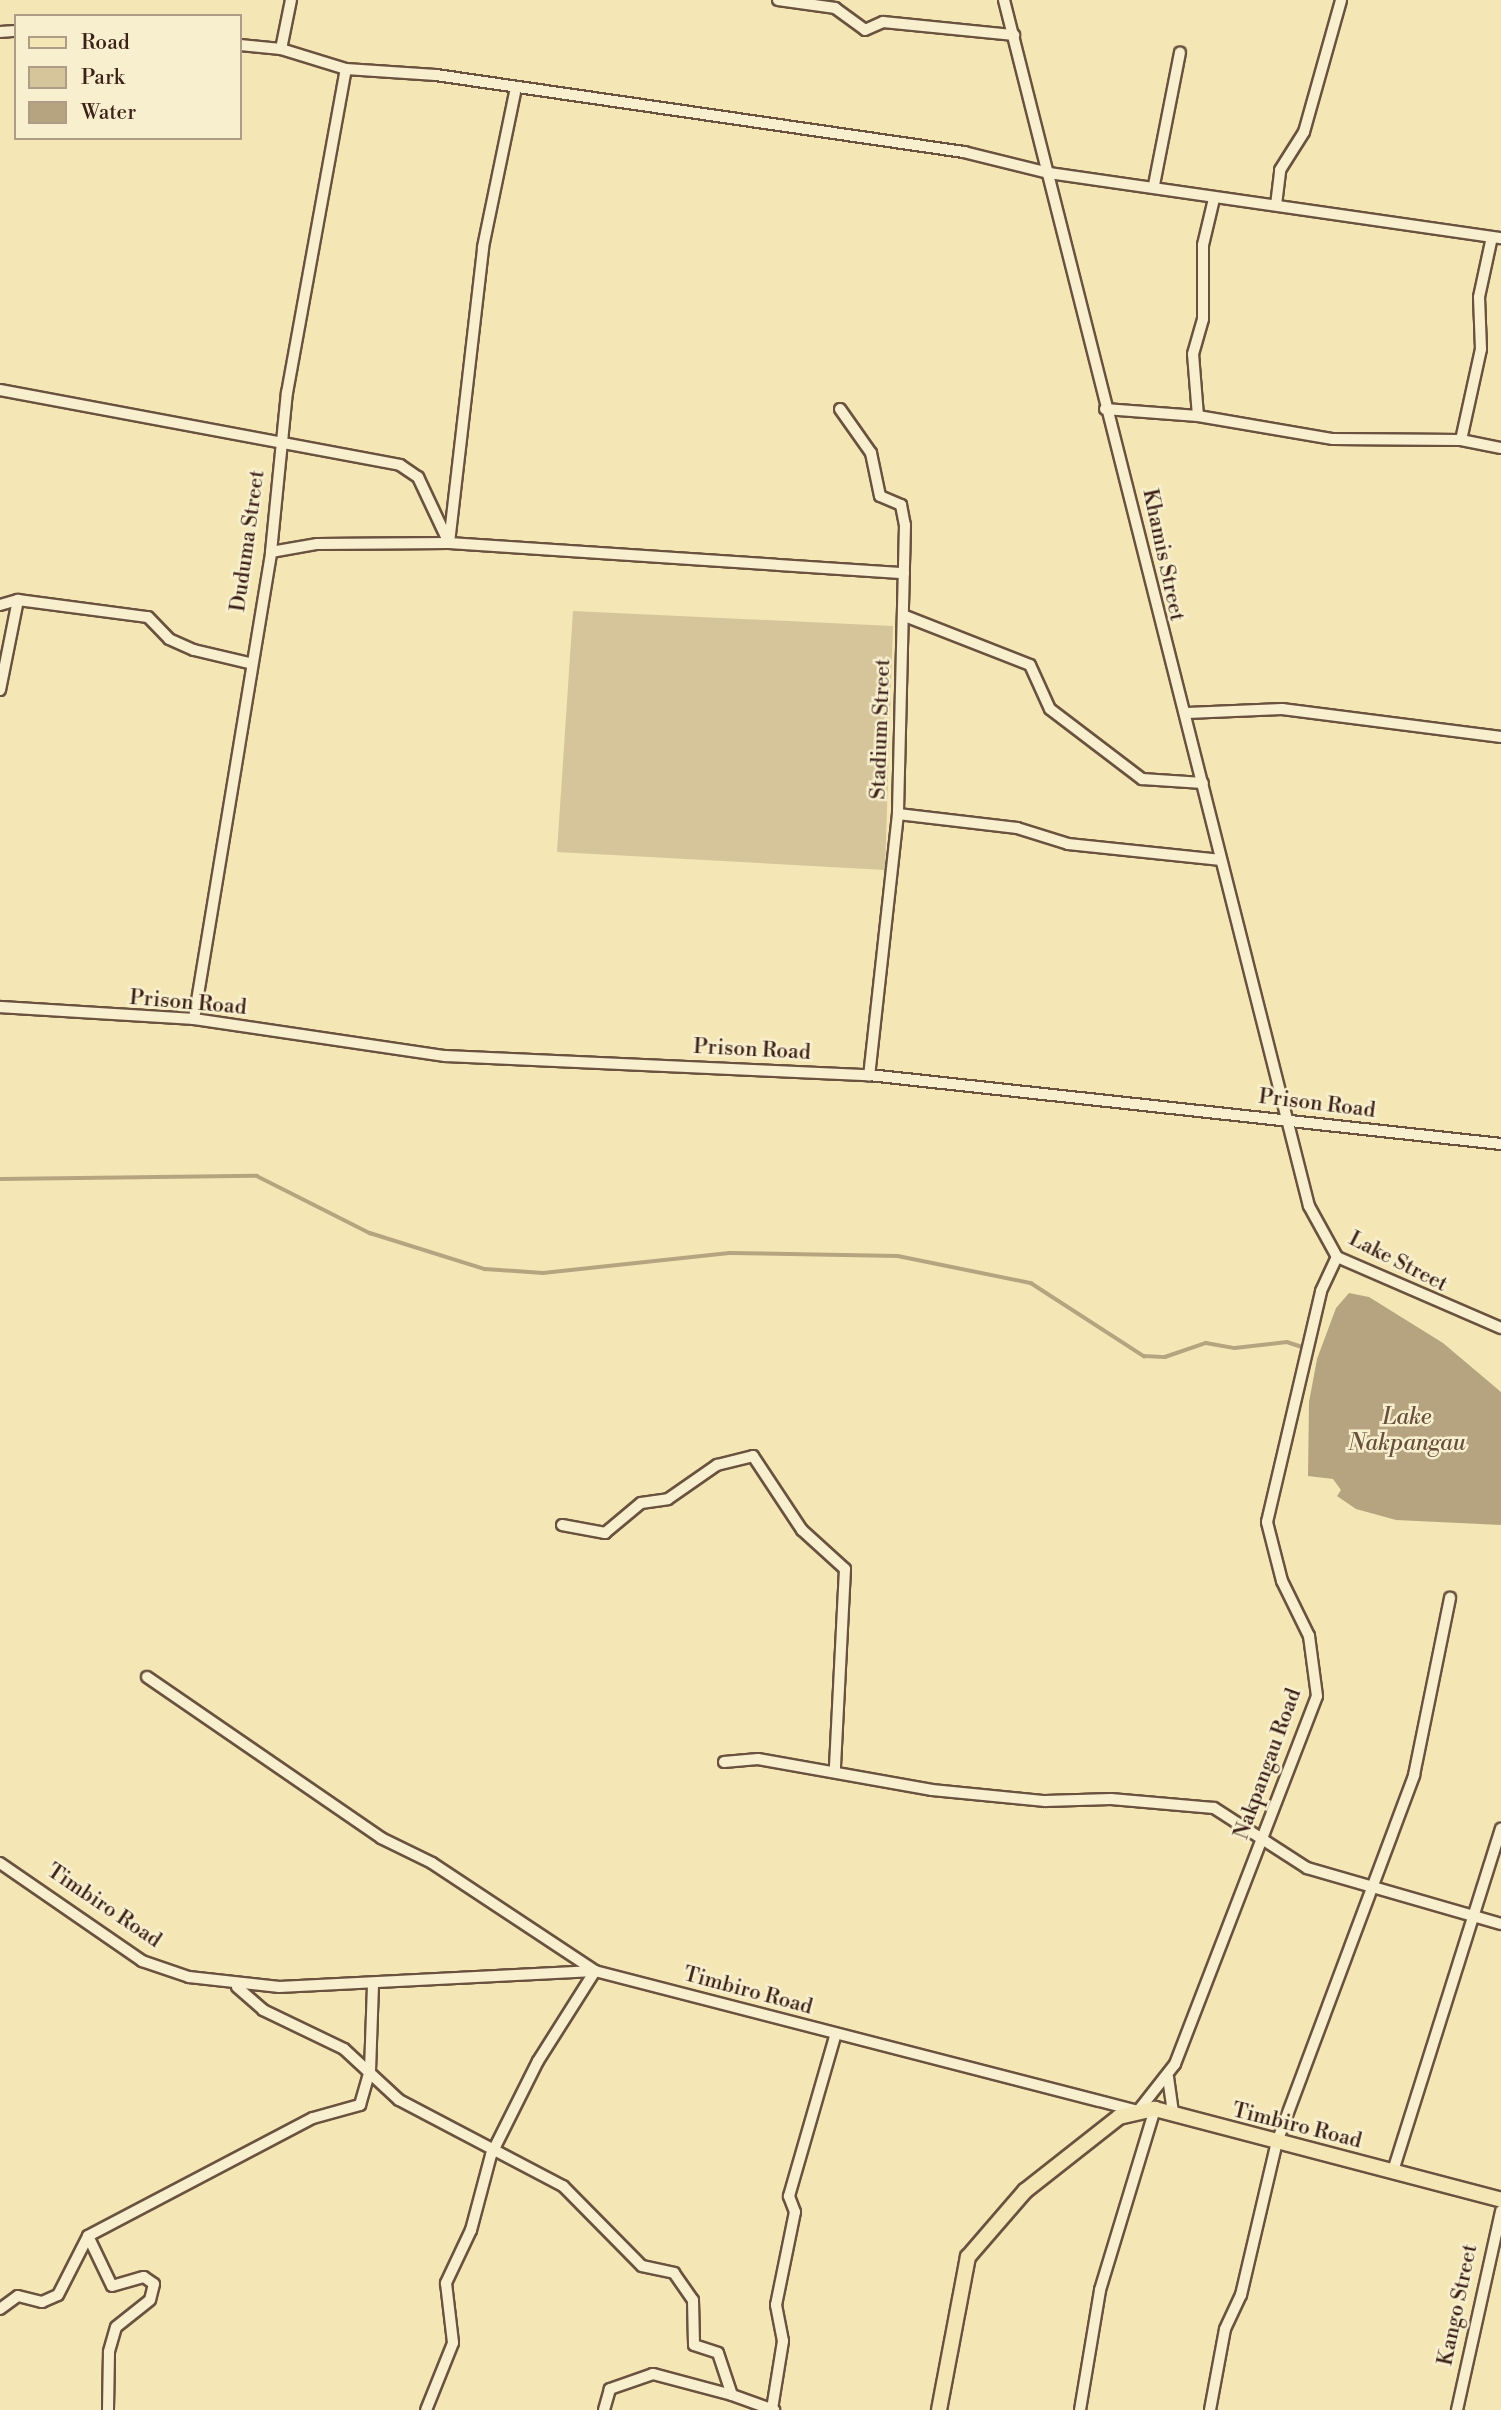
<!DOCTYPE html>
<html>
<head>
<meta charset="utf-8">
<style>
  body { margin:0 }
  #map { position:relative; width:1501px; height:2410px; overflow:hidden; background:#f5e7b5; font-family:"Libre Bodoni",serif }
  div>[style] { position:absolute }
  .green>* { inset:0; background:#d6c59a }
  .water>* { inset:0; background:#b6a480 }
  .stream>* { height:3.5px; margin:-1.75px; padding:0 1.75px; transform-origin:1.75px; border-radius:1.75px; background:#b6a480 }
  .roads { filter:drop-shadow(2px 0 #6a523f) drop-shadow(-2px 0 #6a523f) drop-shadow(0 2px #6a523f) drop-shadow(0 -2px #6a523f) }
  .minor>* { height:10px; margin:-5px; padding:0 5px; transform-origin:5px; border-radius:5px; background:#f8efcf }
  .major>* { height:14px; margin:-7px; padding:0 7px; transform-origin:7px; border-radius:7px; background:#f5e7b5 }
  span { translate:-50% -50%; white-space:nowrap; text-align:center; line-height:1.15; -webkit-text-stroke:5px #f8efcf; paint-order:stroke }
  .street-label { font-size:21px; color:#3c2118 }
  .water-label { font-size:23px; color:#674f3c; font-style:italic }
  .legend { position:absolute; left:14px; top:14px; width:228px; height:126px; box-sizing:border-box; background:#f8efcf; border:2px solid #ad9d86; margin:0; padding:9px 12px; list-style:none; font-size:21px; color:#3c2118 }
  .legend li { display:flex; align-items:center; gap:14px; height:35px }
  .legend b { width:35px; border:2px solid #ad9d86 }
</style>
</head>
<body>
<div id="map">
  <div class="green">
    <i style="clip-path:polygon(573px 611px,893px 626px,885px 870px,557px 852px)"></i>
  </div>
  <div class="water">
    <i style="clip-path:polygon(1349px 1293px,1369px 1297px,1443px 1343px,1501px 1392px,1501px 1525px,1396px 1520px,1356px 1509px,1337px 1496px,1341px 1490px,1333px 1479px,1308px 1476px,1309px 1402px,1317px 1359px,1336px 1308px)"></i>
  </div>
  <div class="stream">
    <i style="left:0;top:1179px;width:257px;rotate:-0.7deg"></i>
    <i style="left:257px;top:1176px;width:127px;rotate:26.8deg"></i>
    <i style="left:370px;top:1233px;width:121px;rotate:17.4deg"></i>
    <i style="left:485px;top:1269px;width:58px;rotate:3.9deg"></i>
    <i style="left:543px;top:1273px;width:187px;rotate:-6.1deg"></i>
    <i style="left:729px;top:1253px;width:169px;rotate:1deg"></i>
    <i style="left:898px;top:1256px;width:136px;rotate:11.5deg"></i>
    <i style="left:1031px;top:1283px;width:135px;rotate:32.9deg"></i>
    <i style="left:1144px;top:1356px;width:21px;rotate:3deg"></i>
    <i style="left:1165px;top:1357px;width:43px;rotate:-18.9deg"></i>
    <i style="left:1206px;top:1343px;width:29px;rotate:10deg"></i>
    <i style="left:1235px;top:1348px;width:52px;rotate:-6.6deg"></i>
    <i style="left:1287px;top:1342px;width:19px;rotate:18deg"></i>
  </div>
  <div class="roads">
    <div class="minor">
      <i style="left:778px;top:0;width:58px;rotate:8deg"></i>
      <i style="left:835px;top:8px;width:37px;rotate:36deg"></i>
      <i style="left:865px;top:30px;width:20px;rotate:-24deg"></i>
      <i style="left:883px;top:22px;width:132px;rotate:5.7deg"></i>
      <i style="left:1004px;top:0;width:1244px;rotate:75.81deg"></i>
      <i style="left:1309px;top:1206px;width:58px;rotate:61.2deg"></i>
      <i style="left:1337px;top:1257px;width:179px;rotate:23.4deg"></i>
      <i style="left:0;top:32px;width:16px;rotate:-4deg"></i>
      <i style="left:240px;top:45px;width:41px;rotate:5.6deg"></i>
      <i style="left:281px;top:49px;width:68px;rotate:17.1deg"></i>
      <i style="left:346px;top:69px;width:90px;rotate:3.8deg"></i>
      <i style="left:436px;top:75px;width:534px;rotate:8.3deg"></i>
      <i style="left:964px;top:152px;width:88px;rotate:13.9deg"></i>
      <i style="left:1049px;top:173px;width:457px;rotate:8.2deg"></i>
      <i style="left:281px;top:49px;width:50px;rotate:-78.5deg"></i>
      <i style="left:1154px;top:185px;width:135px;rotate:-78.9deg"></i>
      <i style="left:1276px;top:205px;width:35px;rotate:-83deg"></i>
      <i style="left:1280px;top:170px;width:45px;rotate:-57.7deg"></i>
      <i style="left:1304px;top:132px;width:137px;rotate:-74.3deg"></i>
      <i style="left:0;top:390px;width:407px;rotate:10.6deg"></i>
      <i style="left:400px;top:465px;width:22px;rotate:34deg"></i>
      <i style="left:418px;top:477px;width:73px;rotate:64.8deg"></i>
      <i style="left:840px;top:409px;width:54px;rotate:54.8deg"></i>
      <i style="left:871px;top:453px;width:44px;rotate:78.2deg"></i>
      <i style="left:880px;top:496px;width:23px;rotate:23deg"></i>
      <i style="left:901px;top:505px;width:20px;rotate:79deg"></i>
      <i style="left:905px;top:525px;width:289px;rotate:91.4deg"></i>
      <i style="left:898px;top:814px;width:263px;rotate:96.3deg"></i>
      <i style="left:1105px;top:409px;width:93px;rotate:4.3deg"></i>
      <i style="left:1198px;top:416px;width:137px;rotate:9.7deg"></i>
      <i style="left:1333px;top:439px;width:128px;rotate:0.4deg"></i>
      <i style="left:1461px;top:440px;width:41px;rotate:11.3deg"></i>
      <i style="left:1198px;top:416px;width:62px;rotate:-94.6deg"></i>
      <i style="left:1193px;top:354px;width:36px;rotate:-74deg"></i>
      <i style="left:1203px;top:319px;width:74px;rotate:-90deg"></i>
      <i style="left:1203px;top:245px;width:47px;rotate:-76.6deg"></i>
      <i style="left:1461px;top:440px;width:93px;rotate:-77.6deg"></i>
      <i style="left:1481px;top:349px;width:52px;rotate:-92.2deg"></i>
      <i style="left:1479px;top:297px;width:61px;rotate:-77.8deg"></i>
      <i style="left:449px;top:543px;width:298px;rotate:-83.4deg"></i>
      <i style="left:483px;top:247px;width:158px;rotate:-78.3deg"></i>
      <i style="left:271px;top:552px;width:47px;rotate:-9.9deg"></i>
      <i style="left:317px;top:544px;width:132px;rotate:-0.4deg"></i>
      <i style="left:449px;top:543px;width:456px;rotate:3.8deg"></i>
      <i style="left:0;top:605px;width:19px;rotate:-16deg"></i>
      <i style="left:18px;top:600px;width:131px;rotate:7.5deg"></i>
      <i style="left:148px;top:617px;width:30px;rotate:46deg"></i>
      <i style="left:169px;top:639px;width:27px;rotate:24deg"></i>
      <i style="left:194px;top:650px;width:57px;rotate:13.3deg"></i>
      <i style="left:905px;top:616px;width:134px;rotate:21.4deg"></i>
      <i style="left:1030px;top:665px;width:48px;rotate:65.6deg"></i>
      <i style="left:1050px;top:709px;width:116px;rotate:37.3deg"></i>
      <i style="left:1142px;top:779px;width:61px;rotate:3.8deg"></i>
      <i style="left:0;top:690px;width:92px;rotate:-78.7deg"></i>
      <i style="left:1187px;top:713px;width:95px;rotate:-2.4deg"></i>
      <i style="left:1282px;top:709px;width:221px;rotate:7.3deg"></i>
      <i style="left:898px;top:814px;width:120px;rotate:6.7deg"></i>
      <i style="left:1017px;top:828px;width:53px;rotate:17.4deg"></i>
      <i style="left:1068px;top:844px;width:154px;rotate:6deg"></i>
      <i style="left:0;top:1007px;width:194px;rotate:3.5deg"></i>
      <i style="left:194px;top:1019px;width:254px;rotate:8.4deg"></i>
      <i style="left:445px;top:1056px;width:424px;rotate:2.6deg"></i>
      <i style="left:869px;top:1075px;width:636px;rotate:6.23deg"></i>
      <i style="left:194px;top:1019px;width:473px;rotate:-80.6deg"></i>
      <i style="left:271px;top:552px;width:160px;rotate:-84.3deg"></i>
      <i style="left:287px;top:393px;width:329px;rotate:-79.7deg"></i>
      <i style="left:562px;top:1525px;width:44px;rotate:10.5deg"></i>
      <i style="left:605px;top:1533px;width:47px;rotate:-39.8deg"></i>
      <i style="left:641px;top:1503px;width:27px;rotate:-8deg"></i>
      <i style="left:668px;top:1499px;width:60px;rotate:-34.8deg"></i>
      <i style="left:717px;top:1465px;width:37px;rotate:-14deg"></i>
      <i style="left:753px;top:1456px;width:89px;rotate:56.5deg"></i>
      <i style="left:802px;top:1530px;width:58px;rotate:42.2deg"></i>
      <i style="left:845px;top:1569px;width:200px;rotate:92.9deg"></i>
      <i style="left:147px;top:1677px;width:284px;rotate:34.5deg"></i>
      <i style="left:381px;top:1838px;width:57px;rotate:26.1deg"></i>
      <i style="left:432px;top:1863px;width:196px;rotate:33.5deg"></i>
      <i style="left:595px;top:1971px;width:107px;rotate:122.3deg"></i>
      <i style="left:538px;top:2061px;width:105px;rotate:116.6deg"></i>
      <i style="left:491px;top:2155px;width:78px;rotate:104.9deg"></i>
      <i style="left:471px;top:2230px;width:59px;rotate:115.3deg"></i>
      <i style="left:446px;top:2283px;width:60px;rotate:83.3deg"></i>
      <i style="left:453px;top:2343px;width:72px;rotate:111.9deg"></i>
      <i style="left:724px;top:1762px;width:34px;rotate:-5deg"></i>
      <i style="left:758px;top:1759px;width:177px;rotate:10.1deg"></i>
      <i style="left:932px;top:1790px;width:114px;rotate:5.6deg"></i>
      <i style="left:1045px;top:1801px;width:66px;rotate:-1.7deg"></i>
      <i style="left:1111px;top:1799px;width:103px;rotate:5deg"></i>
      <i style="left:1214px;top:1808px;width:111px;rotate:32.8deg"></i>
      <i style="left:1307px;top:1868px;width:202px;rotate:16.1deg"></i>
      <i style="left:0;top:1863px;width:173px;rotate:34.6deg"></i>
      <i style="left:142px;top:1961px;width:50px;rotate:18.8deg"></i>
      <i style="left:189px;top:1977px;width:91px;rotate:6.3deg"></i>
      <i style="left:279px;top:1987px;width:316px;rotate:-2.9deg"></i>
      <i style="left:595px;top:1971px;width:561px;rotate:14.46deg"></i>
      <i style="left:1138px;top:2111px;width:60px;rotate:-51.8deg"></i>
      <i style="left:1175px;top:2064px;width:394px;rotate:-68.9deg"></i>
      <i style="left:1317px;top:1696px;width:61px;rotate:-97.6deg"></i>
      <i style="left:1309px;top:1636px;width:61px;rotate:-116.1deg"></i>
      <i style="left:1282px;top:1581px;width:61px;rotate:-104.3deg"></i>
      <i style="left:1267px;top:1522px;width:237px;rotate:-76.8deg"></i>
      <i style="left:1321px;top:1291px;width:38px;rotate:-65deg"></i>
      <i style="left:237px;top:1987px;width:35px;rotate:41deg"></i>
      <i style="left:263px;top:2010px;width:90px;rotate:25.7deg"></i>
      <i style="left:344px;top:2049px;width:75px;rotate:42.8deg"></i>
      <i style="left:399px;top:2100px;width:185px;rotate:27.7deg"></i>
      <i style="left:563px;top:2186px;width:112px;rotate:45.4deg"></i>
      <i style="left:642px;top:2266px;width:33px;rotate:12deg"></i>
      <i style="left:674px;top:2273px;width:33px;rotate:55deg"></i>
      <i style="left:693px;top:2300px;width:45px;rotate:88.7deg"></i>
      <i style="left:694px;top:2345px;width:25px;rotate:18deg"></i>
      <i style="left:718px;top:2353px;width:44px;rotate:71.6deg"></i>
      <i style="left:732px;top:2395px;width:82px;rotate:-165.1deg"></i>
      <i style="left:653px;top:2374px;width:46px;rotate:160.8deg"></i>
      <i style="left:610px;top:2389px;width:22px;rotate:106deg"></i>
      <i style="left:1168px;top:2077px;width:37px;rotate:82deg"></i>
      <i style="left:1393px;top:2171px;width:359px;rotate:-72.5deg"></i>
      <i style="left:88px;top:2236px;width:55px;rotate:64.4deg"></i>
      <i style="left:112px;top:2286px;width:33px;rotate:-16deg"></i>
      <i style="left:144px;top:2277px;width:12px;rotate:35deg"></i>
      <i style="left:154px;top:2284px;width:16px;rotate:104deg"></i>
      <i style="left:150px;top:2300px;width:43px;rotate:141.5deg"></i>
      <i style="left:116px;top:2327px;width:26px;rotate:106deg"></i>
      <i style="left:109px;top:2352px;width:58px;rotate:91deg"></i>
      <i style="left:0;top:2309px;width:22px;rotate:-36deg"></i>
      <i style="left:18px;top:2296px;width:25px;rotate:14deg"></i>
      <i style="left:42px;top:2302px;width:17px;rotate:-24deg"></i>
      <i style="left:58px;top:2295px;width:66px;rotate:-63deg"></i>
      <i style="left:88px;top:2236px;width:254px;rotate:-27.7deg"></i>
      <i style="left:313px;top:2118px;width:49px;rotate:-15.5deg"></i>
      <i style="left:360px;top:2105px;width:35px;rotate:-74deg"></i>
      <i style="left:370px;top:2071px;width:88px;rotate:-88deg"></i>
      <i style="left:732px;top:2395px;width:45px;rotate:19.7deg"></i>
      <i style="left:772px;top:2409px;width:69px;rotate:-80.8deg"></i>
      <i style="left:783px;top:2341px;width:37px;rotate:-101deg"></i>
      <i style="left:776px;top:2305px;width:95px;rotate:-78.5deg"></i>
      <i style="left:795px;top:2212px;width:17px;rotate:-111deg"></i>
      <i style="left:789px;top:2196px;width:166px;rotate:-73.9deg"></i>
      <i style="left:1080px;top:2410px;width:122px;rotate:-80.5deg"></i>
      <i style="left:1100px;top:2290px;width:189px;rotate:-73.1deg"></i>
      <i style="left:1210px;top:2410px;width:82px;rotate:-79.5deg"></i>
      <i style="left:1225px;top:2329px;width:38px;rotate:-65deg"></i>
      <i style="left:1241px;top:2295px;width:157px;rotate:-76.8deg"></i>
      <i style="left:1277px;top:2142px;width:392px;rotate:-69.5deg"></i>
      <i style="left:1414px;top:1775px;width:181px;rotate:-78.5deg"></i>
      <i style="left:1457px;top:2410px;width:204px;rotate:-77.5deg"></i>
    </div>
    <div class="major">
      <i style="left:939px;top:2410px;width:156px;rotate:-79.3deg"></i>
      <i style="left:968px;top:2257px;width:87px;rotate:-49.2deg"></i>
      <i style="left:1025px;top:2191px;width:120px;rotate:-38.2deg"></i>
      <i style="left:1119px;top:2117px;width:37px;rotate:-13deg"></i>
      <i style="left:1155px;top:2109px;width:358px;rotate:14.7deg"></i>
    </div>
  </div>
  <div class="street-label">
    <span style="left:248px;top:541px;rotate:-82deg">Duduma Street</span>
    <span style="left:1163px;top:555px;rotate:78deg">Khamis Street</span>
    <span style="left:881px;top:729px;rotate:-88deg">Stadium Street</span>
    <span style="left:188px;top:1003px;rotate:5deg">Prison Road</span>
    <span style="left:752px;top:1050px;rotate:3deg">Prison Road</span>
    <span style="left:1317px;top:1104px;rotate:7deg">Prison Road</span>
    <span style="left:1398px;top:1262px;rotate:27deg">Lake Street</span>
    <span style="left:1268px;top:1764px;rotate:-70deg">Nakpangau Road</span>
    <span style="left:104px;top:1906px;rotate:34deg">Timbiro Road</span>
    <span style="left:748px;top:1991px;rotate:15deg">Timbiro Road</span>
    <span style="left:1297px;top:2126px;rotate:14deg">Timbiro Road</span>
    <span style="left:1458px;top:2305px;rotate:-78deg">Kango Street</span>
  </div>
  <div class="water-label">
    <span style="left:1407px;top:1430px">Lake<br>Nakpangau</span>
  </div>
  <ul class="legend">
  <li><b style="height:9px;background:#f5e7b5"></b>Road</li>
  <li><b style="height:19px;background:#d6c59a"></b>Park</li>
  <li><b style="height:19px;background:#b6a480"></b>Water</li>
  </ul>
</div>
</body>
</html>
